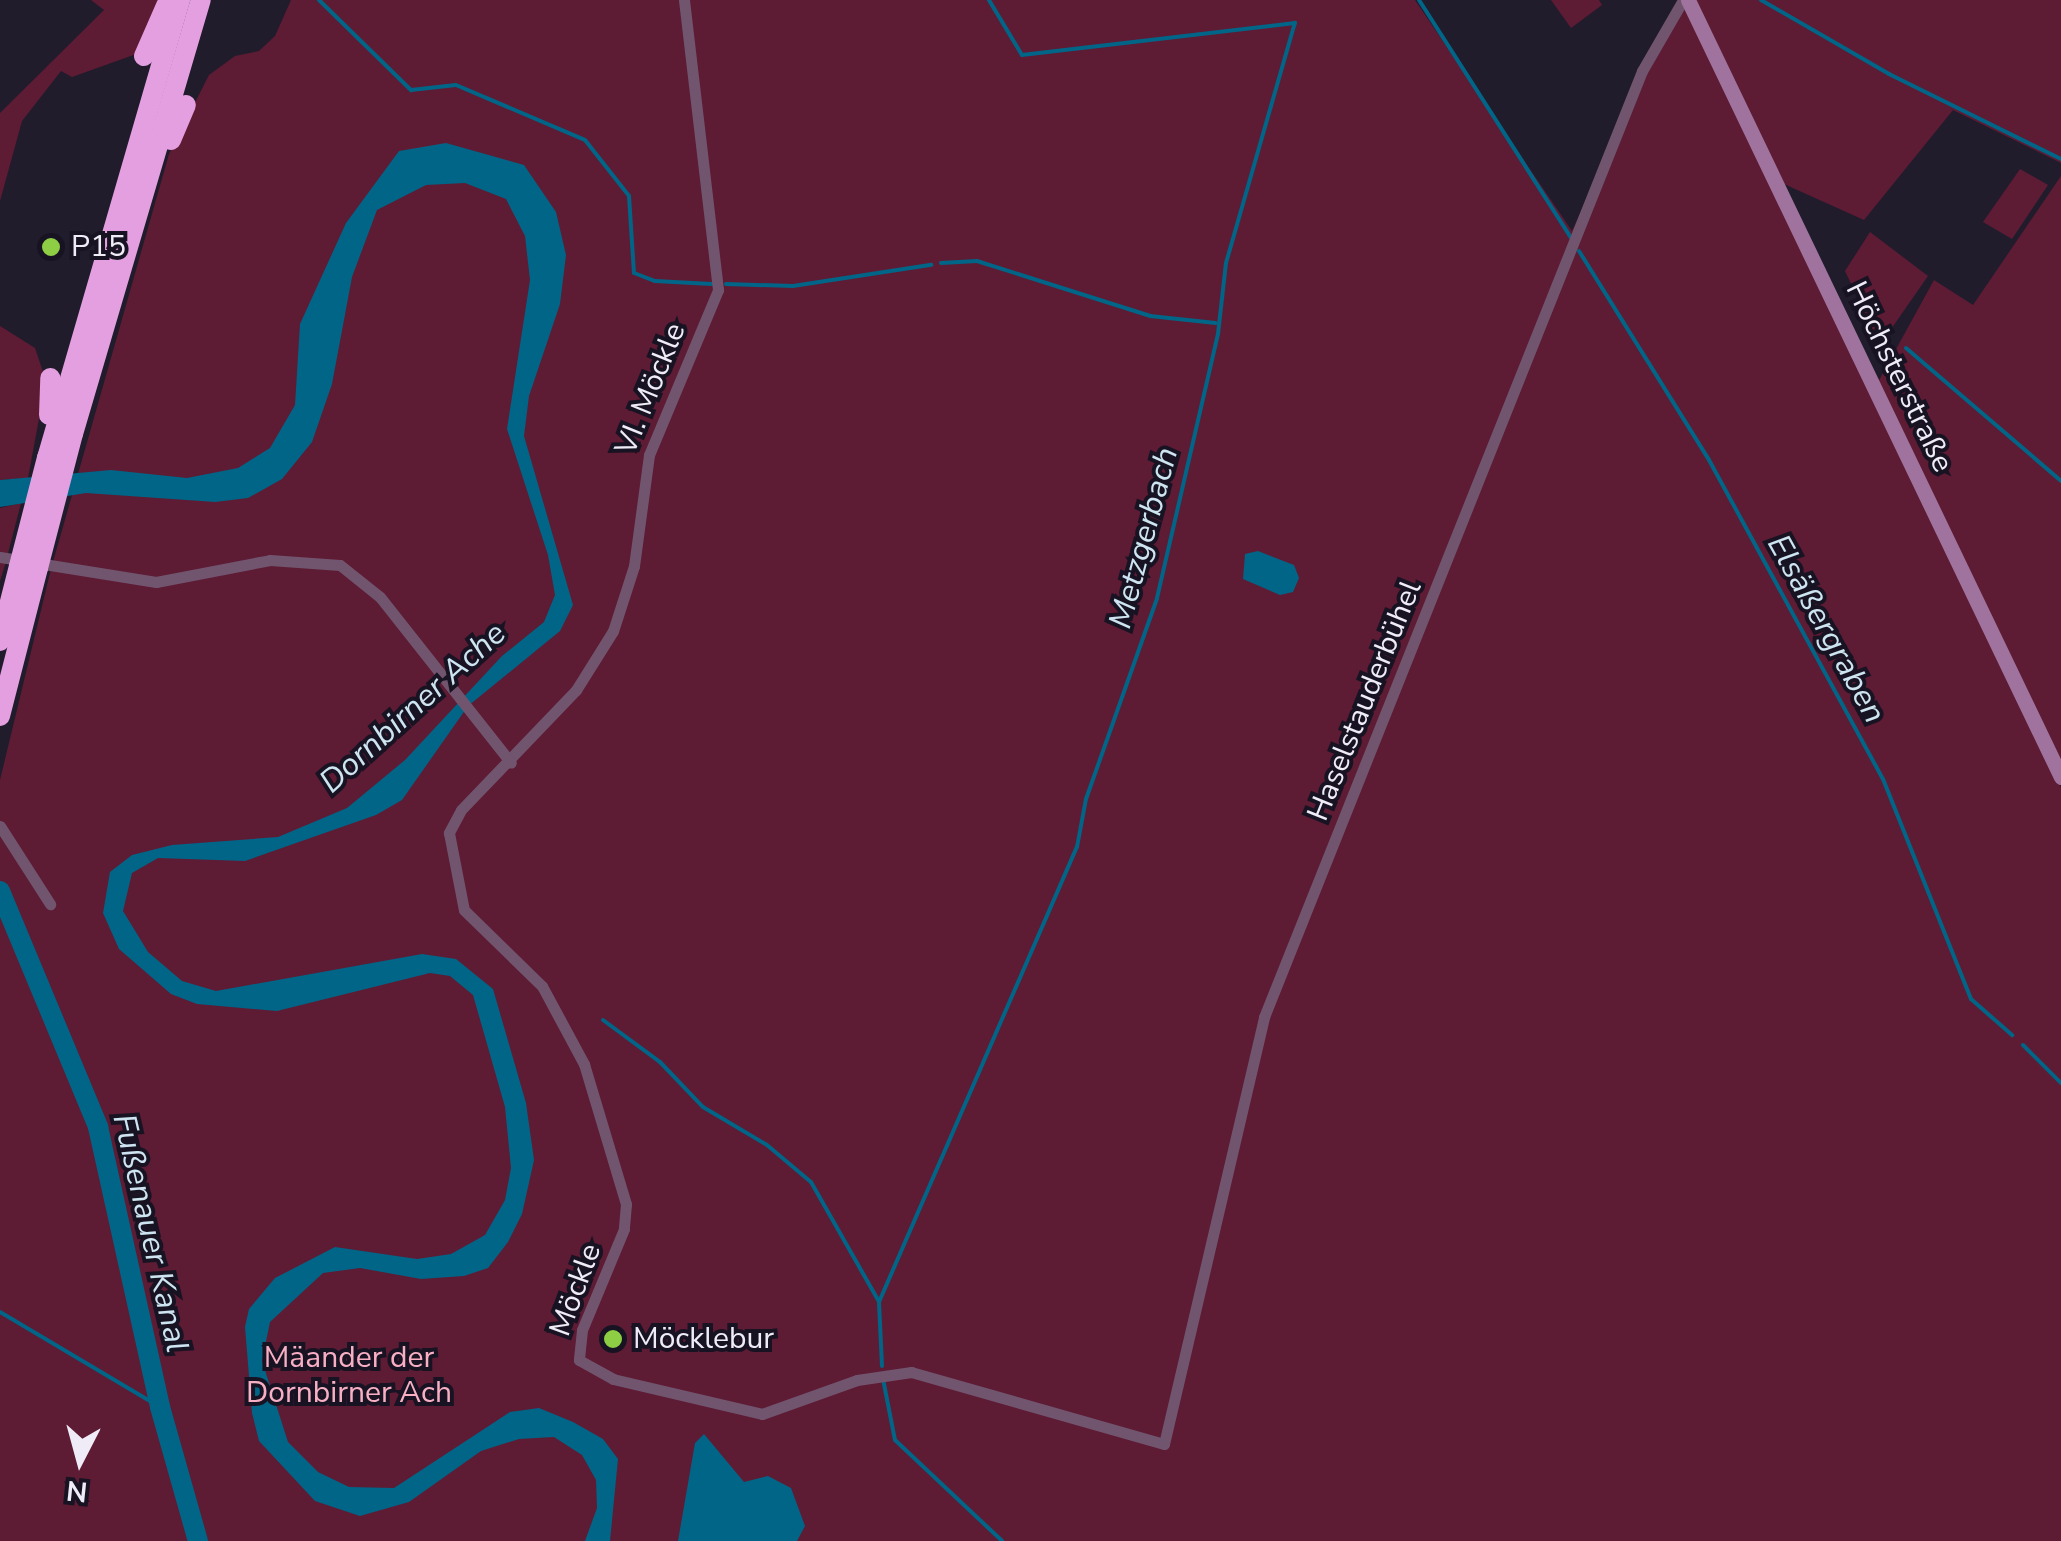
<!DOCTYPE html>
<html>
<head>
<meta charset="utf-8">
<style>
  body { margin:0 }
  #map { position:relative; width:2061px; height:1541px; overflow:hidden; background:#201c2c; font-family:"Nunito Sans",sans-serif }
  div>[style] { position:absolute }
  .green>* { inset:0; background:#5e1b34 }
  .water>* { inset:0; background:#006587 }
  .stream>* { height:4px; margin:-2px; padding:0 2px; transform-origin:2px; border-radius:2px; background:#006587 }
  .river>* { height:20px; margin:-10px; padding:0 10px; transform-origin:10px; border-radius:10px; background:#006587 }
  .minor>* { height:11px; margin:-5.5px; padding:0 5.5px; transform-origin:5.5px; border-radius:5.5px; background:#71556f }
  .secondary>* { height:15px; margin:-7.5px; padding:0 7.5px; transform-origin:7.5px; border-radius:7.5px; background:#9f739d }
  .motorway>* { height:20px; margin:-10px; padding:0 10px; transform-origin:10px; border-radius:10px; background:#e49fe1 }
  .motorway-bridge>* { height:20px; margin:-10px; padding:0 10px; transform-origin:10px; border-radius:10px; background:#e49fe1 }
  .dots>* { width:28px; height:28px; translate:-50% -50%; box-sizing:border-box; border:5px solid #171322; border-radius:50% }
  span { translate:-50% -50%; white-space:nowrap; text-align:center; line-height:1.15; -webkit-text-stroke:8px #171322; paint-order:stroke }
  .poi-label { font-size:30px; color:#efecf7 }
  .left { translate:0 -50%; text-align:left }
  .street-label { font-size:30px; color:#efecf7 }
  .park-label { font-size:30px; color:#f8afc3 }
  .water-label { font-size:32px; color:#cee5f1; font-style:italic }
  .north { position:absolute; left:30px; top:1411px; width:100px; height:100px; -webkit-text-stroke:8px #171322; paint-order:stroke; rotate:186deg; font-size:28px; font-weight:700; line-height:40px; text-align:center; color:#efecf7 }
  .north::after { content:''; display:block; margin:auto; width:35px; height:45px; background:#efecf7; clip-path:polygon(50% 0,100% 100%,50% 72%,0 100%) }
</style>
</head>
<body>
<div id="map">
  <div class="green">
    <i style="clip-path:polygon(91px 0,159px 0,139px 53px,72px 77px,61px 71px,22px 121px,0 201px,0 113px,104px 10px)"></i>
    <i style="clip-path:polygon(291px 0,1415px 0,1572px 231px,1663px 32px,1685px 6px,2061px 788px,2061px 1541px,0 1541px,0 780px,51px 569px,169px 154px,209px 75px,235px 56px,259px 51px,275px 36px)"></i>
    <i style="clip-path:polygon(1551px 0,1599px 0,1602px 5px,1571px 28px)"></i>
    <i style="clip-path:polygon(1695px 0,2061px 0,2061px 163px,1953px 110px,1864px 220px,1784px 184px)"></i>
    <i style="clip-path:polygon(2020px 169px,2048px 185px,2012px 239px,1983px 222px)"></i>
    <i style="clip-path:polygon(2061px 176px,2061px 763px,1878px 382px,1934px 280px,1973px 305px)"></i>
    <i style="clip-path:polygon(1870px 232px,1928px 276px,1880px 345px,1845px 271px)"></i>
    <i style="clip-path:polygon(0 326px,35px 348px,46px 381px,28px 478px,0 480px)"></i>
    <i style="clip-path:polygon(21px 503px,5px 565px,0 581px,0 508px)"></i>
  </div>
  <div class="water">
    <i style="clip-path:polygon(446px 143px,524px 165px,556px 212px,566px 255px,560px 304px,529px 396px,524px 436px,573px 605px,560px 631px,468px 706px,402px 800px,376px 815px,245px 861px,158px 858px,132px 873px,123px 911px,148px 952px,182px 981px,216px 991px,422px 954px,456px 959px,493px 989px,526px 1103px,534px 1160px,522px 1214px,508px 1242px,488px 1268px,464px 1276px,421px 1279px,360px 1268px,323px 1273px,270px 1322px,262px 1361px,288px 1442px,318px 1472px,349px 1487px,394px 1488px,510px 1412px,539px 1408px,573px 1422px,603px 1439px,618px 1459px,610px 1541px,585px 1541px,597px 1508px,596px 1480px,582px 1455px,554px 1437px,519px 1439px,481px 1451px,409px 1502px,360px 1516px,315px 1501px,259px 1441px,252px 1413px,245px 1327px,249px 1309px,275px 1278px,335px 1247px,417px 1259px,451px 1254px,485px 1235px,505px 1200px,511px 1168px,505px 1107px,473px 995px,450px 976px,430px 973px,277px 1011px,197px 1004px,171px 994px,119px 949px,103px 913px,110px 872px,132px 855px,172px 845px,278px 837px,347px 808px,405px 760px,502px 656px,544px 622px,555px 595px,548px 555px,507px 429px,530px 280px,525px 236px,506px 199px,465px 183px,426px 185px,377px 210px,352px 277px,332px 384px,312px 442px,282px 479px,248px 498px,215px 502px,86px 493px,0 507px,0 480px,111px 470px,187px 478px,238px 468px,270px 448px,295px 405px,300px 324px,346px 223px,399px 151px)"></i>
    <i style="clip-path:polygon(1258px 551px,1294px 565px,1299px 578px,1293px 592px,1280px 595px,1243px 579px,1245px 554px)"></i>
    <i style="clip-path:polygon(704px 1434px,744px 1482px,768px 1476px,791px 1488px,805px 1526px,797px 1541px,678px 1541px,695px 1443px)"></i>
  </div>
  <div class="stream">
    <i style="left:319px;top:0;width:129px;rotate:44.4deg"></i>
    <i style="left:411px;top:90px;width:45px;rotate:-6.3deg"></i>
    <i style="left:456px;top:85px;width:140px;rotate:23.1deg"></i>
    <i style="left:585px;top:140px;width:71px;rotate:51.8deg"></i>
    <i style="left:629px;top:196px;width:77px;rotate:86.3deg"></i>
    <i style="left:634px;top:273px;width:22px;rotate:21deg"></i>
    <i style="left:655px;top:281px;width:57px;rotate:3deg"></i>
    <i style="left:1419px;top:0;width:282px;rotate:57.4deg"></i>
    <i style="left:1761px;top:0;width:148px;rotate:30deg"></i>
    <i style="left:1889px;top:74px;width:192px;rotate:26.3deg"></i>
    <i style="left:1579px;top:251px;width:246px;rotate:58.1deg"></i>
    <i style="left:1709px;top:460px;width:363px;rotate:61.4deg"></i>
    <i style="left:1883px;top:779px;width:237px;rotate:68.2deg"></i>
    <i style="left:1971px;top:999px;width:55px;rotate:41.3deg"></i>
    <i style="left:941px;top:263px;width:36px;rotate:-3deg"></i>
    <i style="left:977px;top:261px;width:182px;rotate:17.6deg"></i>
    <i style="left:1150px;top:316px;width:66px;rotate:6.1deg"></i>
    <i style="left:726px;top:284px;width:67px;rotate:1.7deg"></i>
    <i style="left:793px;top:286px;width:140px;rotate:-8.7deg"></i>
    <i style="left:1906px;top:348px;width:204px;rotate:40.6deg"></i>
    <i style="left:603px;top:1020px;width:71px;rotate:36.4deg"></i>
    <i style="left:660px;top:1062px;width:62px;rotate:46.3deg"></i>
    <i style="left:703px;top:1107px;width:74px;rotate:30.7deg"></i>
    <i style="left:767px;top:1145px;width:57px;rotate:40.1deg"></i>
    <i style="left:811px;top:1182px;width:136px;rotate:60.4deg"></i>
    <i style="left:2023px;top:1045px;width:54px;rotate:45deg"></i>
    <i style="left:0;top:1312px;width:186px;rotate:30.7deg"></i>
    <i style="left:882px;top:1366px;width:64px;rotate:-92.7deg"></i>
    <i style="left:879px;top:1302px;width:496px;rotate:-66.5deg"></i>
    <i style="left:1077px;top:847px;width:49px;rotate:-79.4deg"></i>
    <i style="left:1086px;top:799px;width:213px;rotate:-70.5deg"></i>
    <i style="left:1157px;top:598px;width:271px;rotate:-77deg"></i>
    <i style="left:1218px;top:334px;width:71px;rotate:-83.6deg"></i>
    <i style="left:1226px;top:263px;width:250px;rotate:-74deg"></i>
    <i style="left:1295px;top:23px;width:275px;rotate:173.3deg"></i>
    <i style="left:1022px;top:55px;width:64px;rotate:-121deg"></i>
    <i style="left:883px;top:1379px;width:62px;rotate:78.9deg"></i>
    <i style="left:895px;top:1440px;width:147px;rotate:43.3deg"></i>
  </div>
  <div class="river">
    <i style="left:0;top:891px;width:256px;rotate:67.4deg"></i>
    <i style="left:98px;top:1127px;width:287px;rotate:77.5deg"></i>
    <i style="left:160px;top:1407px;width:139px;rotate:74.2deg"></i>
  </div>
  <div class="minor">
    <i style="left:684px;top:0;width:292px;rotate:83.3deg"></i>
    <i style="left:718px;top:290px;width:179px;rotate:112.7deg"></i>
    <i style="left:649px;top:455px;width:112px;rotate:97.7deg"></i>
    <i style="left:634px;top:566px;width:68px;rotate:107.9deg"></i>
    <i style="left:613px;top:631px;width:70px;rotate:122.1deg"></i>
    <i style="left:576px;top:690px;width:166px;rotate:133.8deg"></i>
    <i style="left:461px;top:810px;width:26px;rotate:118deg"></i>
    <i style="left:449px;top:833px;width:78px;rotate:79deg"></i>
    <i style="left:464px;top:910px;width:109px;rotate:44.3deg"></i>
    <i style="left:542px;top:986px;width:89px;rotate:61.7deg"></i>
    <i style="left:584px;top:1064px;width:146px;rotate:73.3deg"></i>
    <i style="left:626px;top:1204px;width:25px;rotate:95deg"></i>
    <i style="left:624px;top:1229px;width:109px;rotate:112.6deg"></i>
    <i style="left:582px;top:1330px;width:30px;rotate:96deg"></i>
    <i style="left:579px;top:1360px;width:39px;rotate:29deg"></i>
    <i style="left:613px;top:1379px;width:153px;rotate:13.2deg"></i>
    <i style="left:762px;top:1414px;width:101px;rotate:-19.7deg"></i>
    <i style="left:857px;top:1380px;width:55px;rotate:-8.4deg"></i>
    <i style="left:911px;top:1372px;width:263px;rotate:15.9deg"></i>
    <i style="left:1164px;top:1444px;width:439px;rotate:-76.8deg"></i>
    <i style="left:1264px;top:1017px;width:1019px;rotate:-68.22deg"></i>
    <i style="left:1642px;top:71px;width:82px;rotate:-60deg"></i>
    <i style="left:0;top:557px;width:158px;rotate:9.1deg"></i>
    <i style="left:156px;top:582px;width:116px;rotate:-10.9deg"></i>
    <i style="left:270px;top:560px;width:70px;rotate:4.1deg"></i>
    <i style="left:340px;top:565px;width:51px;rotate:38.7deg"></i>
    <i style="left:380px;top:597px;width:211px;rotate:51.7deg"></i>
    <i style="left:0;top:826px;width:93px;rotate:57.3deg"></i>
  </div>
  <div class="secondary">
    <i style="left:1688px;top:0;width:862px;rotate:64.36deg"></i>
  </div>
  <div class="motorway">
    <i style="left:144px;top:56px;width:55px;rotate:-66.3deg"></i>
    <i style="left:171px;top:140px;width:38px;rotate:-67deg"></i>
    <i style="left:49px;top:415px;width:37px;rotate:-88deg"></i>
    <i style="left:73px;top:434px;width:452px;rotate:-73.6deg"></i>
    <i style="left:47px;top:458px;width:477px;rotate:-73.8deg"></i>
    <i style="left:0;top:641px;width:77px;rotate:-75.8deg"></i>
    <i style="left:0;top:716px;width:153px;rotate:-75.6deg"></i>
  </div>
  <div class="motorway-bridge">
    <i style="left:19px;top:566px;width:112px;rotate:-75.5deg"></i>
    <i style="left:38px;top:568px;width:138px;rotate:-75.4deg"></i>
  </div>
  <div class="dots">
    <i style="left:51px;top:247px;background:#8dce44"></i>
    <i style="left:613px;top:1339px;background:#8dce44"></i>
  </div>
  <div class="poi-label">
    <span class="left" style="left:71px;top:247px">P15</span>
    <span class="left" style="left:633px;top:1339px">Möcklebur</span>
  </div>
  <div class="street-label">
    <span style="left:1899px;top:377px;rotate:64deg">Höchsterstraße</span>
    <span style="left:651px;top:389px;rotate:-68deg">VI. Möckle</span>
    <span style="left:1365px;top:701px;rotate:-68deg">Haselstauderbühel</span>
    <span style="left:576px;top:1290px;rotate:-70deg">Möckle</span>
  </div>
  <div class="park-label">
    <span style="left:349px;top:1375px">Mäander der<br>Dornbirner Ach</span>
  </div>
  <div class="water-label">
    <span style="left:1144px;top:538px;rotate:-75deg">Metzgerbach</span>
    <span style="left:1826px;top:629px;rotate:61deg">Elsäßergraben</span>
    <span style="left:413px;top:708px;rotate:-42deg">Dornbirner Ache</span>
    <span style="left:150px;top:1233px;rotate:77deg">Fußenauer Kanal</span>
  </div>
  <div class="north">N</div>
</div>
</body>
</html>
